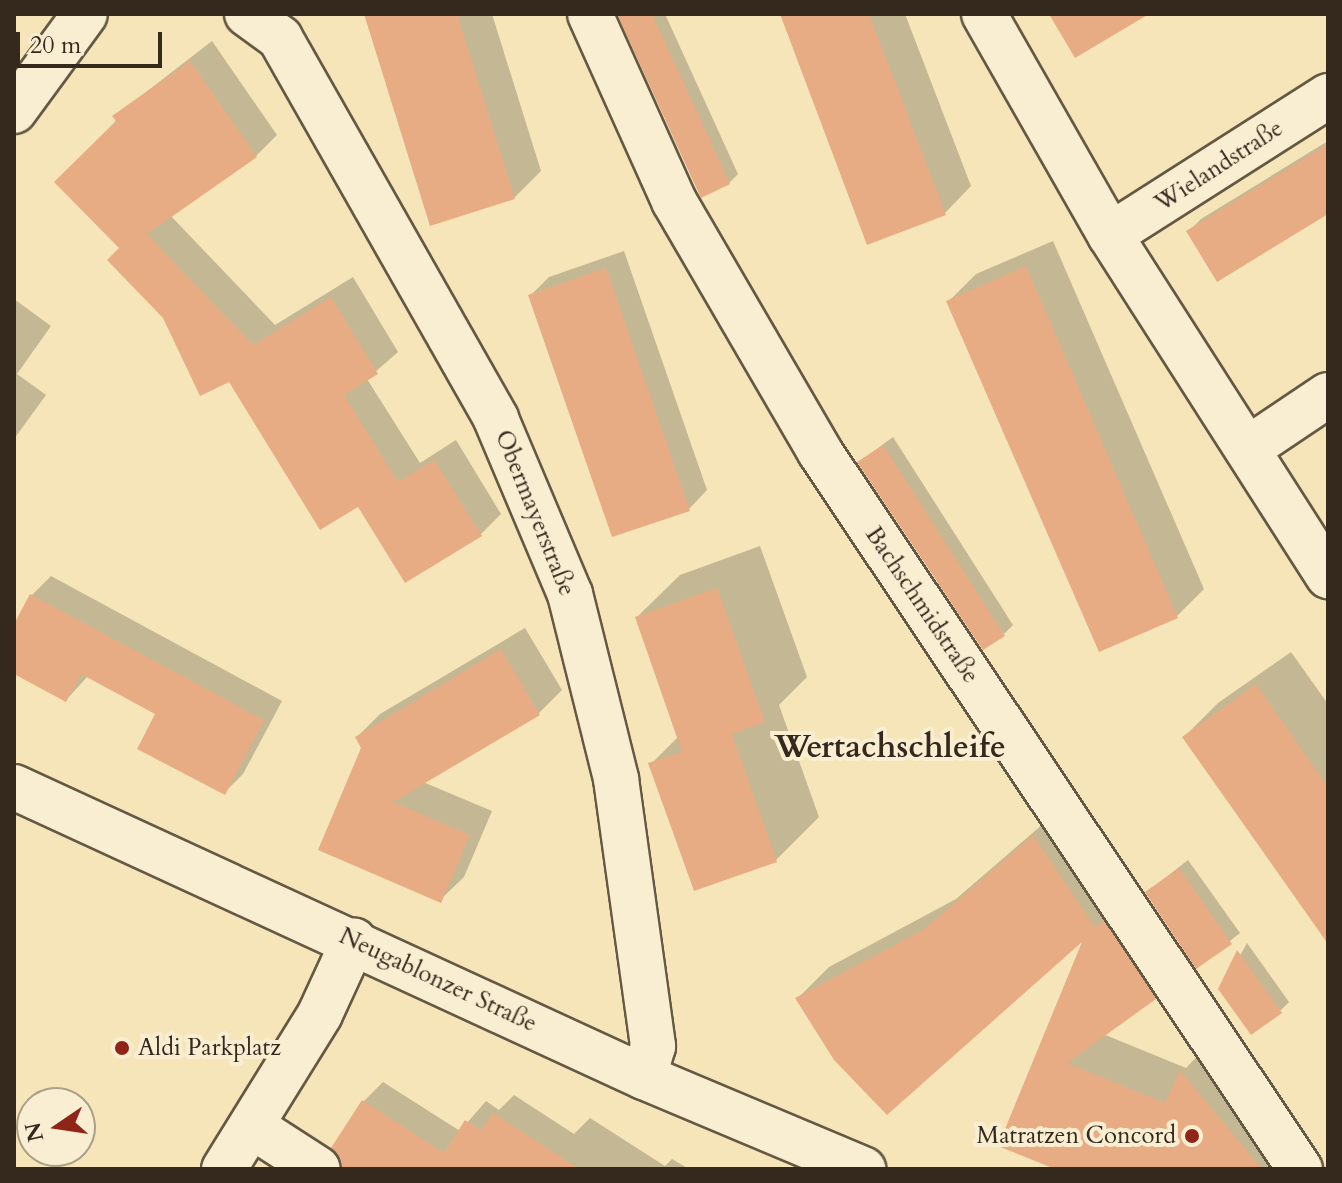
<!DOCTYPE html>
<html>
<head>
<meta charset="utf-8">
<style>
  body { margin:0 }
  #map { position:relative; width:1342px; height:1183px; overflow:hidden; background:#f6e5b8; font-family:Cardo,serif }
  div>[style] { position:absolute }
  .shadow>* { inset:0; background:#0003 }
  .building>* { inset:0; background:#e8ac84 }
  .roads { filter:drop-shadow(2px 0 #655844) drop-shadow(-2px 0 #655844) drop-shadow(0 2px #655844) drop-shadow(0 -2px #655844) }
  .minor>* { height:44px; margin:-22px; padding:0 22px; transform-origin:22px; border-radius:22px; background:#f9eed1 }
  .dots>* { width:22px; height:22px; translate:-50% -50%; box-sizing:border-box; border:4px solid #f9eed1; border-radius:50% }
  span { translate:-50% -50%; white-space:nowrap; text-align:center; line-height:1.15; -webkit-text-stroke:8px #f9eed1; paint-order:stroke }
  .street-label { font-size:24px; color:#35291d }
  .poi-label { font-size:24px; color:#35291d }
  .left { translate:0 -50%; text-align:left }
  .right { translate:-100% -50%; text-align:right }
  .district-label { font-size:32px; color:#35291d; font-weight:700 }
  .frame { position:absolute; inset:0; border:16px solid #35291d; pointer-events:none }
  .north { position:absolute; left:16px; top:1087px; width:80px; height:80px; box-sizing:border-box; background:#f9eed1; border:2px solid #ab9f89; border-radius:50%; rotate:257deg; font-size:22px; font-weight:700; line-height:32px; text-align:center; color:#35291d }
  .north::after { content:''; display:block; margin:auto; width:28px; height:36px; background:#8f2418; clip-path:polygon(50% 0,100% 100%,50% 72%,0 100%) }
  .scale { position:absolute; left:16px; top:32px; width:146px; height:36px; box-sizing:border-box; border:4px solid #35291d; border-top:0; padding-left:10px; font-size:24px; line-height:28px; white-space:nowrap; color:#35291d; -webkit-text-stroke:6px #f9eed1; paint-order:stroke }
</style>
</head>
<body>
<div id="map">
  <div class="shadow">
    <i style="clip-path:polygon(366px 14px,492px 14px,541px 171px,514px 198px)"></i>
    <i style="clip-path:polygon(620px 14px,665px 14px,738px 174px,729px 183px)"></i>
    <i style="clip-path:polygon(781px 14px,905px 14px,971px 186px,945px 213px)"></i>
    <i style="clip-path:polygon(212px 41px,277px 135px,256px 156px,170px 215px,275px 325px,353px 277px,398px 352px,367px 379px,420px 463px,456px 440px,501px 514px,480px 535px,358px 504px,165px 317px,122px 248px,115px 116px)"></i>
    <i style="clip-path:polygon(1328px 141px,1328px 212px,1189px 231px,1201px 219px)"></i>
    <i style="clip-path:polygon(1053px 241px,1204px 589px,1177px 616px,949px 301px,976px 274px)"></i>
    <i style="clip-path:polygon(624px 251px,707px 490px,689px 509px,530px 296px,549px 277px)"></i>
    <i style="clip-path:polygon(14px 299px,51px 326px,17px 374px,46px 395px,14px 439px)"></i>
    <i style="clip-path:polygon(893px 437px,1013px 625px,1004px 634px,859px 462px)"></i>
    <i style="clip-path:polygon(760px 546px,807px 677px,779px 705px,819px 817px,776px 860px,651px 764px,679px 736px,637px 617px,680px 575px)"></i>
    <i style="clip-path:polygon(51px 576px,282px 701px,243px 774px,224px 793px,158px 713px,88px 676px,66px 700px,14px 672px,14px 628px,32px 595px)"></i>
    <i style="clip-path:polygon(525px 628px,562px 690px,539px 713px,423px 782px,492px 811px,464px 877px,440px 900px,357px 737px,380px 714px)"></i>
    <i style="clip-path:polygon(1291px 652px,1328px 704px,1328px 940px,1184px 737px,1218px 703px)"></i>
    <i style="clip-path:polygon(1065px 805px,1186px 966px,1155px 997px,1103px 1034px,1186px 1068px,1213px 1040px,1319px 1169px,1060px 1169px,1001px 1144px,1087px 935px,797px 999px,829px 967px,956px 899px)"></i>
    <i style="clip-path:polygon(1188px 860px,1240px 933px,1197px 967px,1147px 892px)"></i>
    <i style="clip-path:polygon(1247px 943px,1289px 1002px,1280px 1011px,1221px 989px)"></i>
    <i style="clip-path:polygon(383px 1082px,460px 1131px,486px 1101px,499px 1110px,514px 1095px,574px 1134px,590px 1118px,665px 1166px,672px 1159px,689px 1169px,349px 1169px,364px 1101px)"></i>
  </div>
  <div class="building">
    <i style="clip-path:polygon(364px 14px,457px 14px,515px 199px,430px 226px)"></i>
    <i style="clip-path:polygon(617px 14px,652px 14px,730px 184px,701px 198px)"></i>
    <i style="clip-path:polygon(780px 14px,869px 14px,946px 215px,867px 245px)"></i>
    <i style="clip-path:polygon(1049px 14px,1149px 14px,1075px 58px)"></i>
    <i style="clip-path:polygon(190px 61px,257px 157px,147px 234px,253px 345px,331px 297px,378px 374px,344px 395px,398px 482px,434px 460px,482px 536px,405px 583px,358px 507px,320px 530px,229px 382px,200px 396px,163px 318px,107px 260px,119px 248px,54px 182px,116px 121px,112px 116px)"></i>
    <i style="clip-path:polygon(1328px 144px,1328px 214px,1217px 282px,1186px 231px)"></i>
    <i style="clip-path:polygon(1026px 266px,1178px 618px,1099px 652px,946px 301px)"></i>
    <i style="clip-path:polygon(606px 268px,690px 511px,612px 537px,528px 295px)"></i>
    <i style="clip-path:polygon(883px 445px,1005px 636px,983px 650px,857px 462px)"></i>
    <i style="clip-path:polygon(717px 588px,765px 722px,732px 734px,777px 862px,694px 891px,648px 763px,682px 752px,635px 617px)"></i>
    <i style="clip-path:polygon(30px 594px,264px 720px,225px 795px,137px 749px,155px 714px,81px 674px,66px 702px,14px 674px,14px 624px)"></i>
    <i style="clip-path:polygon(501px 649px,540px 715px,393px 802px,470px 835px,441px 903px,318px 850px,361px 748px,355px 737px)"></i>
    <i style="clip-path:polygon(1256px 684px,1328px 787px,1328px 944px,1182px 737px)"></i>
    <i style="clip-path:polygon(1033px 835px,1095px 927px,1104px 921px,1156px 999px,1067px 1063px,1165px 1103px,1180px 1070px,1262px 1169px,1055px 1169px,998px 1146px,1082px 942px,887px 1115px,834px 1060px,795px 998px,923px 930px)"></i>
    <i style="clip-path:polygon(1179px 868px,1232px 944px,1196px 969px,1145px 892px)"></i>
    <i style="clip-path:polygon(1237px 950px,1282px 1013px,1251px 1035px,1218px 989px)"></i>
    <i style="clip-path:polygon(362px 1100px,444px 1153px,465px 1120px,481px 1130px,493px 1113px,579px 1169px,343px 1169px,331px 1148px)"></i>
  </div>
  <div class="roads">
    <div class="minor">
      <i style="left:247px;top:14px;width:41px;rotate:36deg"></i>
      <i style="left:280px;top:38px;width:438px;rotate:60.4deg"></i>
      <i style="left:496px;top:419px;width:190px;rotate:67.1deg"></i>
      <i style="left:570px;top:594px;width:191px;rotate:76deg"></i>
      <i style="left:616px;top:779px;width:270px;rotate:82.1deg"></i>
      <i style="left:653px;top:1046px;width:32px;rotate:106deg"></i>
      <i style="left:590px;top:14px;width:205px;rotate:65.8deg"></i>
      <i style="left:674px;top:201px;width:290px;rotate:59.8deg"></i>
      <i style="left:820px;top:452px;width:863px;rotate:56.2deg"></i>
      <i style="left:984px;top:14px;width:254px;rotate:60.3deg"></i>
      <i style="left:1110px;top:235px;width:405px;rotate:57.4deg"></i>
      <i style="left:14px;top:111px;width:120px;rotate:-53.8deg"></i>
      <i style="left:1110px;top:235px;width:259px;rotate:-32.5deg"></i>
      <i style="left:1249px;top:448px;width:95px;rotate:-33.9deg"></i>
      <i style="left:14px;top:787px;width:694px;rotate:24.72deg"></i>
      <i style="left:644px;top:1077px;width:238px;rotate:22.8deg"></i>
      <i style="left:253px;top:1127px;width:77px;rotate:32.9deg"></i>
      <i style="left:224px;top:1169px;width:182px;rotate:-58.2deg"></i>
      <i style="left:320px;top:1014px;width:81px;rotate:-65.3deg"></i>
    </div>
  </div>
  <div class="dots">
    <i style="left:122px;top:1048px;background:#8f2418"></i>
    <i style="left:1192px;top:1136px;background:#8f2418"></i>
  </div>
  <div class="street-label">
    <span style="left:1219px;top:166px;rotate:-33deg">Wielandstraße</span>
    <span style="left:535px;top:513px;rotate:68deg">Obermayerstraße</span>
    <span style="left:922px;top:605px;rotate:56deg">Bachschmidstraße</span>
    <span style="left:438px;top:980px;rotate:25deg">Neugablonzer Straße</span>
  </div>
  <div class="poi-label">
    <span class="left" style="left:138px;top:1048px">Aldi Parkplatz</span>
    <span class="right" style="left:1176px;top:1136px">Matratzen Concord</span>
  </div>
  <div class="district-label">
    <span style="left:890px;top:747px">Wertachschleife</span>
  </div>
  <div class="frame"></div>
  <div class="north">N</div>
  <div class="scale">20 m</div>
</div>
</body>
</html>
